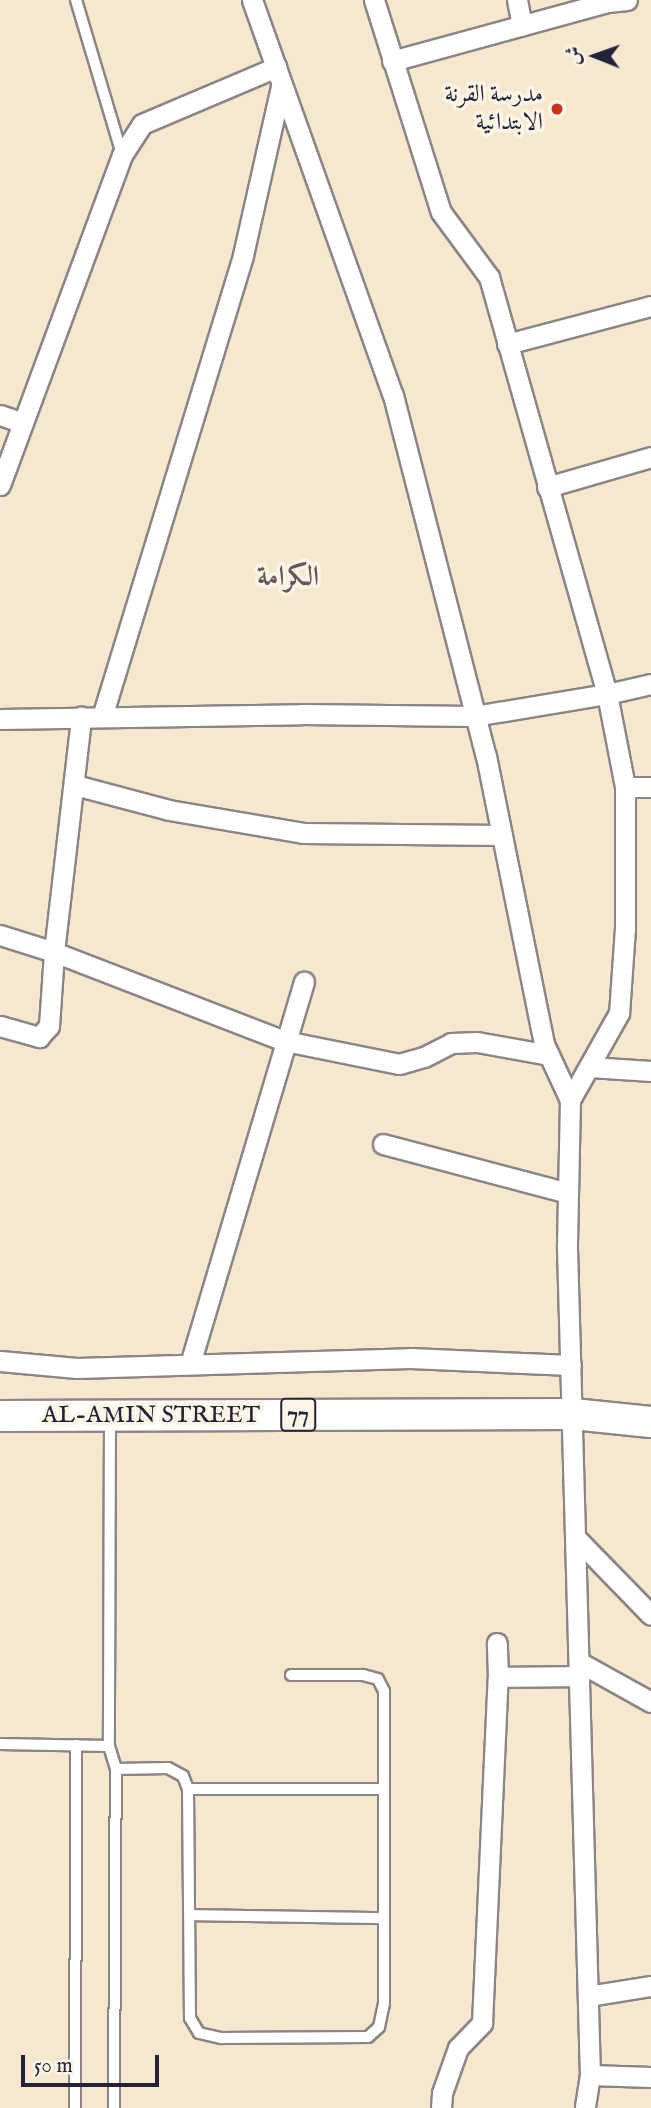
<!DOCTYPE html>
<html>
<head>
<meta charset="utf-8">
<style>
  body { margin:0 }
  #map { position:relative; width:651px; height:2108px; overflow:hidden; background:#f6e8cf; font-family:"IM FELL English",Amiri,serif }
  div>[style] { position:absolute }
  .roads { filter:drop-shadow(2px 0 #8c8585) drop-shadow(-2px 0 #8c8585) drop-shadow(0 2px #8c8585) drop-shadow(0 -2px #8c8585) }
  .lane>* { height:10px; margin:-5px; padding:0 5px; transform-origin:5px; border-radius:5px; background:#fff }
  .street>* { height:19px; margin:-9.5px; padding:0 9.5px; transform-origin:9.5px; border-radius:9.5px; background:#fff }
  .primary>* { height:30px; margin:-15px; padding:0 15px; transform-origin:15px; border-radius:15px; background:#fff }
  .dots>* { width:19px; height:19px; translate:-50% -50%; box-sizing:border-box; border:4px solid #fcf5e5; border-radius:50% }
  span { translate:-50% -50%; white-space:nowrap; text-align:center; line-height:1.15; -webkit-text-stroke:7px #fcf5e5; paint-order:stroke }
  .shield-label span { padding:2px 5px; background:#fcf5e5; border:2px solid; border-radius:5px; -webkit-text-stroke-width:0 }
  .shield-label { font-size:23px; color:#22223b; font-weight:700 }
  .poi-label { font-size:24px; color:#22223b }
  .right { translate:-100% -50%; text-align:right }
  .street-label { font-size:24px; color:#22223b }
  .quarter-label { font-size:28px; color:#64565c; font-weight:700 }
  .north { position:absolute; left:560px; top:21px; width:70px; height:70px; -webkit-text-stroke:5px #fcf5e5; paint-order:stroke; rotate:271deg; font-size:19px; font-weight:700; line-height:28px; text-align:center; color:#22223b }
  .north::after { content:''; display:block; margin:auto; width:24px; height:32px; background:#22223b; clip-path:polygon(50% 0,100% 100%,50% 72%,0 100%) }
  .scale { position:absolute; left:21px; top:2055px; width:138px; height:32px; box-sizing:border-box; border:4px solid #22223b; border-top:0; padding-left:9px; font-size:21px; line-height:24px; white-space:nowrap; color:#22223b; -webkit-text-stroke:5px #fcf5e5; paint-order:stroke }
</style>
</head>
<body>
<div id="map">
  <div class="roads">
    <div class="lane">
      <i style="left:76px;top:0;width:161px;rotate:73.4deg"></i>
      <i style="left:110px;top:1420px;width:326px;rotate:90.2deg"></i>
      <i style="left:109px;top:1746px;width:24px;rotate:73deg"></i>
      <i style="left:116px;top:1769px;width:52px;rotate:-1.1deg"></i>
      <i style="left:168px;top:1768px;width:17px;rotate:28deg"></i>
      <i style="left:183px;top:1776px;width:14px;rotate:69deg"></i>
      <i style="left:188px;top:1789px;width:229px;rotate:89.5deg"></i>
      <i style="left:190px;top:2018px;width:17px;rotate:59deg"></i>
      <i style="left:199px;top:2033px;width:23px;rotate:13deg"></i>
      <i style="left:221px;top:2038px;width:147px;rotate:-0.4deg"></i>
      <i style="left:368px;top:2037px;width:15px;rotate:-42deg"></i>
      <i style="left:379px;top:2027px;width:24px;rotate:-78deg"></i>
      <i style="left:384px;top:2004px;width:313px;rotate:-90deg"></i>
      <i style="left:384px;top:1691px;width:13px;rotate:-117deg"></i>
      <i style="left:378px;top:1679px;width:16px;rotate:-165deg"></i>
      <i style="left:363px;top:1675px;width:72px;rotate:180deg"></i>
      <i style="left:0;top:1744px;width:109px;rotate:1.1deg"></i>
      <i style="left:188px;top:1789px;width:196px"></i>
      <i style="left:190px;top:1915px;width:194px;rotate:0.9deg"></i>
      <i style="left:75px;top:2108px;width:363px;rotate:-89.8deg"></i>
      <i style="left:114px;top:2108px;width:339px;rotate:-89.7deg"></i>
    </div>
    <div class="street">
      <i style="left:252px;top:0;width:419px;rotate:70.4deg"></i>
      <i style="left:393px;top:395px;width:373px;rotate:75.6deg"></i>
      <i style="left:486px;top:756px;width:294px;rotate:78.6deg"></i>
      <i style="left:544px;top:1044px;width:62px;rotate:65.1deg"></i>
      <i style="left:570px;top:1100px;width:148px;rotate:91.2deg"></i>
      <i style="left:567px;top:1248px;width:827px;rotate:88.41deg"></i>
      <i style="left:590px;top:2075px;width:33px;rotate:99deg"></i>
      <i style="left:374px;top:0;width:222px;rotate:72.5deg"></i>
      <i style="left:441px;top:212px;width:81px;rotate:53.6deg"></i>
      <i style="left:489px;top:277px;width:433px;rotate:74.2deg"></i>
      <i style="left:607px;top:694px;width:95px;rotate:79deg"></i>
      <i style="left:625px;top:787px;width:141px;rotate:90deg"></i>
      <i style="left:625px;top:928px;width:85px;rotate:94deg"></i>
      <i style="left:619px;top:1013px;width:100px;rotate:119.4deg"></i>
      <i style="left:517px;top:0;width:26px;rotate:79deg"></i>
      <i style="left:392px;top:61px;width:224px;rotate:-15.3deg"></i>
      <i style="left:608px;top:2px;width:19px;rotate:-6deg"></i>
      <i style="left:507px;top:344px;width:149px;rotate:-14.8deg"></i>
      <i style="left:0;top:415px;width:24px;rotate:19deg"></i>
      <i style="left:0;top:485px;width:352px;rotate:-69.7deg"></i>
      <i style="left:122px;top:155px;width:37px;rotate:-57deg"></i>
      <i style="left:142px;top:124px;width:146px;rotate:-23deg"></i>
      <i style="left:547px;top:487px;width:108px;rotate:-16.1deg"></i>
      <i style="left:102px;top:717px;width:483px;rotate:-73deg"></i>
      <i style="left:243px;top:255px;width:173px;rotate:-77.3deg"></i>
      <i style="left:0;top:719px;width:302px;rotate:-0.9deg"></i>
      <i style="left:302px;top:714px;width:172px;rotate:0.7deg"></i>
      <i style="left:474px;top:716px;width:135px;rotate:-9.4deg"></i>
      <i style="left:607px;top:694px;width:45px;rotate:-12.8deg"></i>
      <i style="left:75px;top:785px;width:97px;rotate:14.9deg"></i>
      <i style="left:169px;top:810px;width:136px;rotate:9.7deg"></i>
      <i style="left:303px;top:833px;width:199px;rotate:0.6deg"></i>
      <i style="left:625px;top:787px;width:26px"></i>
      <i style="left:0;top:935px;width:57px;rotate:17.5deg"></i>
      <i style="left:54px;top:952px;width:248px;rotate:21.1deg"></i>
      <i style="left:285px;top:1041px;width:116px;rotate:11.4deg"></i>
      <i style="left:399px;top:1064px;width:26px;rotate:-16deg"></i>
      <i style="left:424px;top:1057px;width:30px;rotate:-27deg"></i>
      <i style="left:451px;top:1043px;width:26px;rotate:-2deg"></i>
      <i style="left:477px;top:1042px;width:73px;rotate:10.2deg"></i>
      <i style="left:0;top:1026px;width:41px;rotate:15.8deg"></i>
      <i style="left:39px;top:1037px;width:15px;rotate:-48deg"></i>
      <i style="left:49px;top:1026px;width:74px;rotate:-86.1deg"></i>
      <i style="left:54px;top:952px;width:237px;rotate:-83.4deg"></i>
      <i style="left:590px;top:1067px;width:61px;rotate:3.8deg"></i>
      <i style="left:383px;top:1144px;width:191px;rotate:14.8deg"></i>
      <i style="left:0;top:1361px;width:77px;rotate:5.2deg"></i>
      <i style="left:77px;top:1368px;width:333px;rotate:-1.7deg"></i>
      <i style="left:410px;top:1358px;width:161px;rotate:2.5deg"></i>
      <i style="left:190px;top:1364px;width:399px;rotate:-73.4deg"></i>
      <i style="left:576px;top:1538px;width:107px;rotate:45.8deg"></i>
      <i style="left:579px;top:1662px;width:82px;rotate:29.1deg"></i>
      <i style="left:498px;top:1677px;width:82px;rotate:-0.7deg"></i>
      <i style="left:588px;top:1996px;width:64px;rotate:-9deg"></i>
      <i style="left:590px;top:2075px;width:61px;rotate:1.9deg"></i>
      <i style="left:441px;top:2108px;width:15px;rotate:-86deg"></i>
      <i style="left:442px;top:2093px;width:48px;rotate:-70.4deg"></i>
      <i style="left:458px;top:2048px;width:35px;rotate:-46deg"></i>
      <i style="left:482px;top:2023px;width:346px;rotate:-87.4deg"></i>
      <i style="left:498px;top:1677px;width:34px;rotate:-92deg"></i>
    </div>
    <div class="primary">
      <i style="left:0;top:1416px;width:573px;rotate:-0.2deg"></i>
      <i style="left:573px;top:1414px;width:78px;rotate:5.9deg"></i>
    </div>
  </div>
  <div class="dots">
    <i style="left:557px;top:109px;background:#c8321e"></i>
  </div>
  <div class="shield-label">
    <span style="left:298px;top:1415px">77</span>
  </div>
  <div class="poi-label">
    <span class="right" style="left:543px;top:109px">مدرسة القرنة<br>الابتدائية</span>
  </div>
  <div class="street-label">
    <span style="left:151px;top:1416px">AL-AMIN STREET</span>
  </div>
  <div class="quarter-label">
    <span style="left:288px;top:578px">الكرامة</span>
  </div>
  <div class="north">ش</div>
  <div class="scale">50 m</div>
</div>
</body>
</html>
